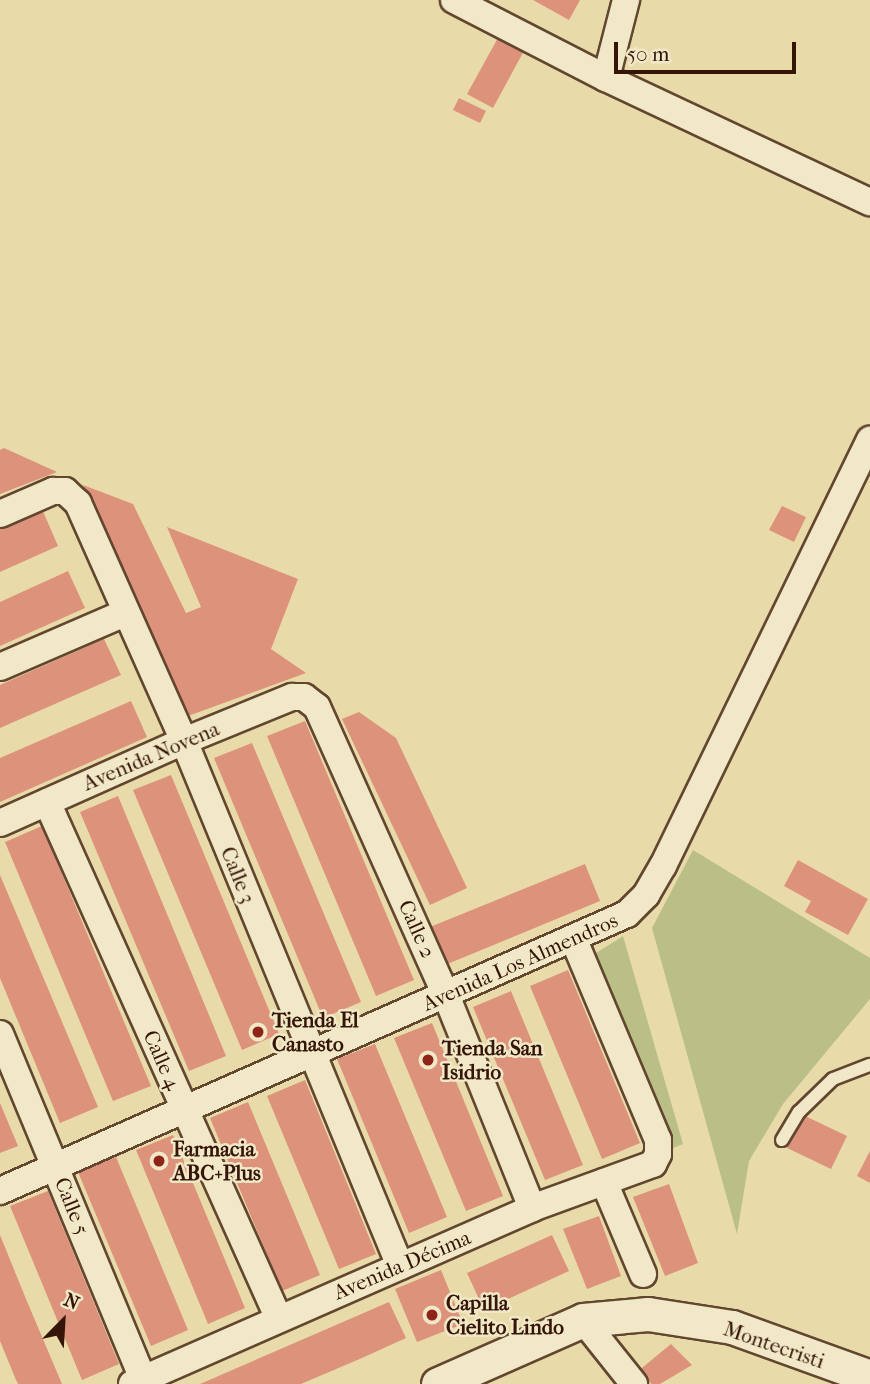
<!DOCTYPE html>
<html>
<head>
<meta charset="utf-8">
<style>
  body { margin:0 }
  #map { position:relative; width:870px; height:1384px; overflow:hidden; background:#e9dba9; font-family:"IM FELL French Canon",serif }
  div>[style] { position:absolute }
  .green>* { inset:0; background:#babf86 }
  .building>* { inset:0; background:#dc927b }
  .roads { filter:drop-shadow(2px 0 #624630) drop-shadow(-2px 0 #624630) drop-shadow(0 2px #624630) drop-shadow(0 -2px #624630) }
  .service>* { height:12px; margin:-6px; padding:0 6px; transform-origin:6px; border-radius:6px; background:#f1e8c7 }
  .minor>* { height:26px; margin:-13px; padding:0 13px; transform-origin:13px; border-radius:13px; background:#f1e8c7 }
  .tertiary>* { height:33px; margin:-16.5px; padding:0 16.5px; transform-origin:16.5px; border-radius:16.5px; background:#f1e8c7 }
  .dots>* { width:19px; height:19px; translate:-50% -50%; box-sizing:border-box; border:4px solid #f1e8c7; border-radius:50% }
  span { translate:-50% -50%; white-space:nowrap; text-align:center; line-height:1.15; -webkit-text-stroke:5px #f1e8c7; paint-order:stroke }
  .street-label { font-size:21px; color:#351507 }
  .poi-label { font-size:21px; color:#351507; font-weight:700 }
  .left { translate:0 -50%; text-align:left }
  .north { position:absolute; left:28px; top:1286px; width:70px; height:70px; -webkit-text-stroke:5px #f1e8c7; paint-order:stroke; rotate:24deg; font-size:19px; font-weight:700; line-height:28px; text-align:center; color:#351507 }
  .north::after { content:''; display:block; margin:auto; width:24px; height:32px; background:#351507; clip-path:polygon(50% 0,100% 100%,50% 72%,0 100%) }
  .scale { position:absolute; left:614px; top:42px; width:182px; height:32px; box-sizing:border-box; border:4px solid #351507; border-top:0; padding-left:9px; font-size:21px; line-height:24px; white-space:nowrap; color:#351507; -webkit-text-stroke:5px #f1e8c7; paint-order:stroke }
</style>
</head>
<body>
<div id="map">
  <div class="green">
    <i style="clip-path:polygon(693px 850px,870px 958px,870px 999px,783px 1104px,749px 1161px,737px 1234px,652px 928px)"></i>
    <i style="clip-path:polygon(623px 936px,683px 1144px,666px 1151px,588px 958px)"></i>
  </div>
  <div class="building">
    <i style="clip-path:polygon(533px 0,580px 0,569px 20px)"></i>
    <i style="clip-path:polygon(499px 36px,525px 49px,493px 108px,467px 94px)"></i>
    <i style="clip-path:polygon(459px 98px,486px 111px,480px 123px,453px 110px)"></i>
    <i style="clip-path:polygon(4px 448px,57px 472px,0 494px,0 450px)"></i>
    <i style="clip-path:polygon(83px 485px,133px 504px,186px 613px,201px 607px,167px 527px,298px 579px,271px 649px,306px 673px,188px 716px)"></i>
    <i style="clip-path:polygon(782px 506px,806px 517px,794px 542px,769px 530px)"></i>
    <i style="clip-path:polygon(42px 509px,58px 546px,0 572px,0 528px)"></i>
    <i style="clip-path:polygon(68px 571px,85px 608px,0 646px,0 602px)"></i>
    <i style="clip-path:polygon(104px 639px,121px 675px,0 728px,0 685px)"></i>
    <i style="clip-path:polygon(131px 701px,147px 737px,0 802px,0 758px)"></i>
    <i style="clip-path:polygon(359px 712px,396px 738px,467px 888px,430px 905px,342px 719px)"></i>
    <i style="clip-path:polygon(305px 721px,414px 980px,376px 996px,267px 736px)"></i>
    <i style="clip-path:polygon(252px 743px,361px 1002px,323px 1018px,214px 758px)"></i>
    <i style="clip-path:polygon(171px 775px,279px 1034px,242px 1050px,133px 790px)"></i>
    <i style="clip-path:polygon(118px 796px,226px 1056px,189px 1071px,80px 812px)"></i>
    <i style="clip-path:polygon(42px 826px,151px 1086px,113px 1101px,5px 842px)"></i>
    <i style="clip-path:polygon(798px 860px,868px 899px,848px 935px,805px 912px,811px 901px,784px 886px)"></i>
    <i style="clip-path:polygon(585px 864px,600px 901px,445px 965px,430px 927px)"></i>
    <i style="clip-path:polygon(0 875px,98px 1107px,60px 1123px,0 978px)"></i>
    <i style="clip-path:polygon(568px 970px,640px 1143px,602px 1159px,530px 986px)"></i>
    <i style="clip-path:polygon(511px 991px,583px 1165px,545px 1180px,473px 1007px)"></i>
    <i style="clip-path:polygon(432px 1023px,503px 1196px,466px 1211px,394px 1038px)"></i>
    <i style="clip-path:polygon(375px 1044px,447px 1217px,409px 1233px,337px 1059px)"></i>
    <i style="clip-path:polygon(305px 1080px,376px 1254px,339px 1269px,267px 1096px)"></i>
    <i style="clip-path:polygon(248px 1102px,320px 1275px,282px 1291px,210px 1118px)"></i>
    <i style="clip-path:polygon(0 1103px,18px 1146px,0 1153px)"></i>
    <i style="clip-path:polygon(803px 1115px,847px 1136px,831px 1169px,787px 1148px)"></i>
    <i style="clip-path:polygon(173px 1135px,245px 1308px,208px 1324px,136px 1150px)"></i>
    <i style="clip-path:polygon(870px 1151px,870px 1183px,857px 1176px)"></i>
    <i style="clip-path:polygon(116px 1157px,188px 1330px,151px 1346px,78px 1172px)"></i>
    <i style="clip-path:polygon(669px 1184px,698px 1263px,665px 1276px,633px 1197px)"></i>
    <i style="clip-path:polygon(48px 1191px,119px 1364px,82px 1380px,10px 1206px)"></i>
    <i style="clip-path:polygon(599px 1216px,621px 1276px,587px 1289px,563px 1229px)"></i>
    <i style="clip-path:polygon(0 1235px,26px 1299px,62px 1384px,18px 1384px,16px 1380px,0 1341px)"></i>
    <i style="clip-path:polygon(552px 1235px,569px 1271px,484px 1310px,467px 1273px)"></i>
    <i style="clip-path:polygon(441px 1270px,463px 1324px,417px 1342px,395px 1289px)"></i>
    <i style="clip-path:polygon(389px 1302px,406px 1338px,362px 1358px,301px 1384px,200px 1384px)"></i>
    <i style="clip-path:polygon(671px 1344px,692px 1365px,660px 1384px,652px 1384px,637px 1372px)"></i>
  </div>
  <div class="roads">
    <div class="service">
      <i style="left:782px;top:1140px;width:33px;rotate:-59deg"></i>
      <i style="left:799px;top:1112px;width:47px;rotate:-44.1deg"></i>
      <i style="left:833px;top:1079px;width:40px;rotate:-21deg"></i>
    </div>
    <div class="minor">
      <i style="left:454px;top:0;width:171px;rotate:27.2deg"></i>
      <i style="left:606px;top:78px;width:292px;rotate:25.2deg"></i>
      <i style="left:606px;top:78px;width:81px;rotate:-75.6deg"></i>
      <i style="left:0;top:514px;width:58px;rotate:-23.5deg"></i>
      <i style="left:53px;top:491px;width:12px"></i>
      <i style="left:65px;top:491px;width:18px;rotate:43deg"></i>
      <i style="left:78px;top:503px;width:261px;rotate:66deg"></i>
      <i style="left:184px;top:741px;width:568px;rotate:67.64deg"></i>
      <i style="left:0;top:667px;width:136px;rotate:-23.4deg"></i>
      <i style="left:47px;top:802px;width:564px;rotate:65.84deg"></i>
      <i style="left:0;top:823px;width:201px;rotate:-24deg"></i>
      <i style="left:184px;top:741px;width:117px;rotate:-22.2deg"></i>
      <i style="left:292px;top:697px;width:12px"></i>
      <i style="left:304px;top:697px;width:16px;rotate:38deg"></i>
      <i style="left:317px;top:707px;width:316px;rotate:65.9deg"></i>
      <i style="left:446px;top:995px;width:230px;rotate:68deg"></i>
      <i style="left:0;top:1034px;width:373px;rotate:67.5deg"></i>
      <i style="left:604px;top:1182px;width:100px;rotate:67deg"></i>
      <i style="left:0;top:1191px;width:685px;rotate:-23.84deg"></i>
      <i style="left:627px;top:914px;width:27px;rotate:-45deg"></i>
      <i style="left:646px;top:895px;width:34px;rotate:-60deg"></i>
      <i style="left:663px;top:866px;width:474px;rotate:-64.1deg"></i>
      <i style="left:583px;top:1320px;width:82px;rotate:51.4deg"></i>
      <i style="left:132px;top:1384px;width:437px;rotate:-23.7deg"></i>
      <i style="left:532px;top:1208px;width:129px;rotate:-20deg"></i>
      <i style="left:653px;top:1164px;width:11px;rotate:-63deg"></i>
      <i style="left:658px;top:1154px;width:14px;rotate:-90deg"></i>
      <i style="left:658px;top:1140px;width:219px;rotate:-112.8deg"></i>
    </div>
    <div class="tertiary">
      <i style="left:438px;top:1384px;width:158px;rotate:-23.8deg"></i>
      <i style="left:583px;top:1320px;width:65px;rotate:-5.3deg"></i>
      <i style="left:648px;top:1314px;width:85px;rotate:8.8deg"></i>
      <i style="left:732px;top:1327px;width:147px;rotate:19.9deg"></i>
    </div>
  </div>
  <div class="dots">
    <i style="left:258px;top:1032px;background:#8f2418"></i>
    <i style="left:428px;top:1060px;background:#8f2418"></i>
    <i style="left:159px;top:1161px;background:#8f2418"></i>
    <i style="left:432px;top:1315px;background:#8f2418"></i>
  </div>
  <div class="street-label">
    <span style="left:151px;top:756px;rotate:-23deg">Avenida Novena</span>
    <span style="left:238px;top:875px;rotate:68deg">Calle 3</span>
    <span style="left:417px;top:929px;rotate:66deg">Calle 2</span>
    <span style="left:520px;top:962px;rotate:-24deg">Avenida Los Almendros</span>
    <span style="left:162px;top:1060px;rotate:66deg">Calle 4</span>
    <span style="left:72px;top:1206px;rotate:68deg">Calle 5</span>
    <span style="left:402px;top:1265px;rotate:-23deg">Avenida Décima</span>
    <span style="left:774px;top:1345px;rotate:19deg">Montecristi</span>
  </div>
  <div class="poi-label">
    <span class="left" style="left:272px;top:1032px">Tienda El<br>Canasto</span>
    <span class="left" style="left:442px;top:1060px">Tienda San<br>Isidrio</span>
    <span class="left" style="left:173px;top:1161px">Farmacia<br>ABC+Plus</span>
    <span class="left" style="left:446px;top:1315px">Capilla<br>Cielito Lindo</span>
  </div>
  <div class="north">N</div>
  <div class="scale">50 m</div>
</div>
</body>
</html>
